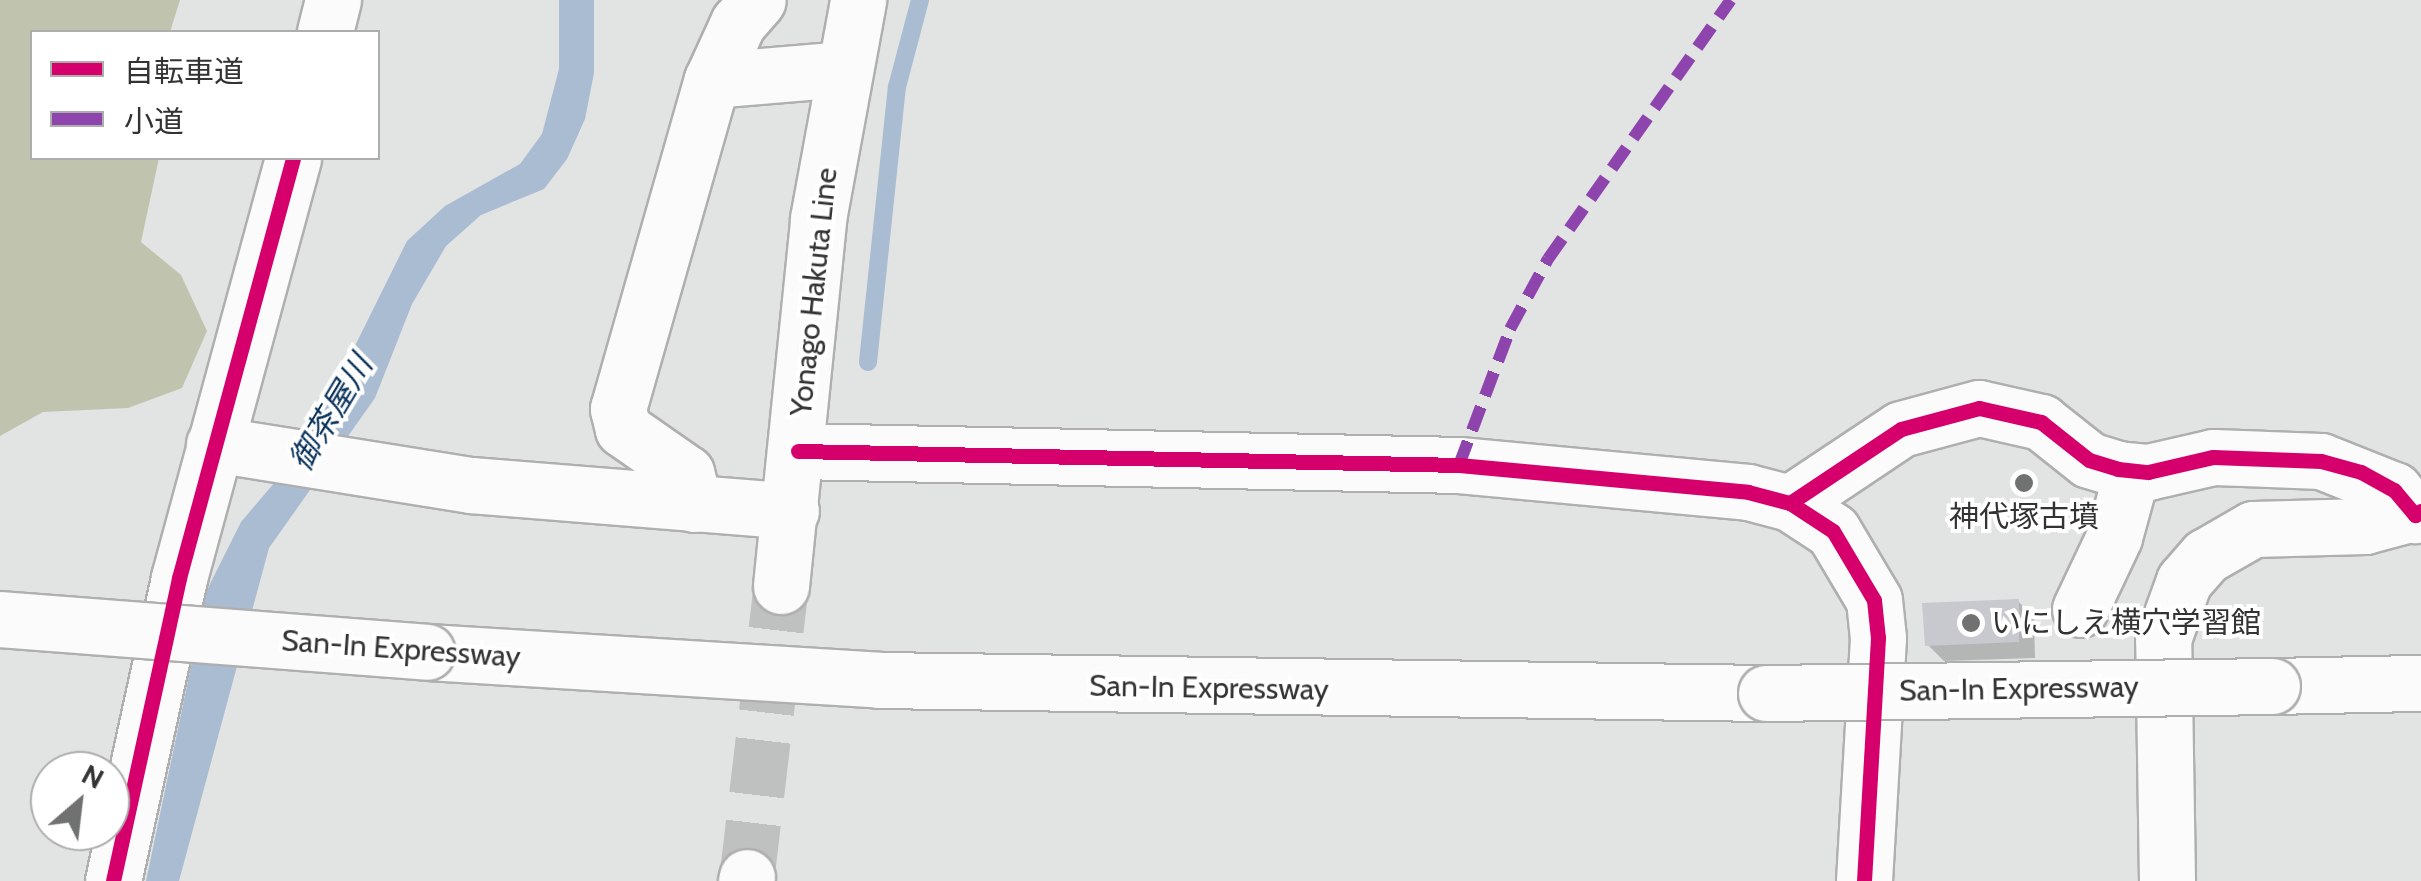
<!DOCTYPE html>
<html>
<head>
<meta charset="utf-8">
<style>
  body { margin:0 }
  #map { position:relative; width:2421px; height:881px; overflow:hidden; background:#e2e3e3; font-family:Cabin,"Noto Sans JP",sans-serif }
  div>[style] { position:absolute }
  .forest>* { inset:0; background:#c0c4af }
  .water>* { inset:0; background:#a9bcd2 }
  .shadow>* { inset:0; background:#0003 }
  .stream>* { height:18px; margin:-9px; padding:0 9px; transform-origin:9px; border-radius:9px; background:#a9bcd2 }
  .building>* { inset:0; background:#c8c8cf }
  .major-tunnel>* { height:55px; margin-top:-27.5px; transform-origin:0; background:repeating-linear-gradient(90deg,#bfc0c0 0 55px,transparent 0 83px) }
  .roads { filter:drop-shadow(2px 0 #afafaf) drop-shadow(-2px 0 #afafaf) drop-shadow(0 2px #afafaf) drop-shadow(0 -2px #afafaf) }
  .minor>* { height:55px; margin:-27.5px; padding:0 27.5px; transform-origin:27.5px; border-radius:27.5px; background:#fbfbfb }
  .major>* { height:55px; margin:-27.5px; padding:0 27.5px; transform-origin:27.5px; border-radius:27.5px; background:#fbfbfb }
  .highway>* { height:55px; margin:-27.5px; padding:0 27.5px; transform-origin:27.5px; border-radius:27.5px; background:#fbfbfb }
  .bridges { filter:drop-shadow(2px 0 #afafaf) drop-shadow(-2px 0 #afafaf) drop-shadow(0 2px #afafaf) drop-shadow(0 -2px #afafaf) }
  .highway-bridge>* { height:55px; margin:-27.5px; padding:0 27.5px; transform-origin:27.5px; border-radius:27.5px; background:#fbfbfb }
  .quiet>* { height:12px; margin-top:-6px; transform-origin:0; background:repeating-linear-gradient(90deg,#8e44ad 0 25px,transparent 0 37px) }
  .cycleway>* { height:15px; margin:-7.5px; padding:0 7.5px; transform-origin:7.5px; border-radius:7.5px; background:#d6006c }
  .dots>* { width:28px; height:28px; translate:-50% -50%; box-sizing:border-box; border:5px solid #fff; border-radius:50% }
  span { translate:-50% -50%; white-space:nowrap; text-align:center; line-height:1.15; -webkit-text-stroke:8px #fff; paint-order:stroke }
  .street-label { font-size:30px; color:#333334 }
  .poi-label { font-size:30px; color:#333334 }
  .left { translate:0 -50%; text-align:left }
  .water-label { font-size:32px; color:#09325b; font-style:italic }
  .legend { position:absolute; left:30px; top:30px; width:350px; height:130px; box-sizing:border-box; background:#fff; border:2px solid #adadae; margin:0; padding:12px 18px; list-style:none; font-size:30px; color:#333334 }
  .legend li { display:flex; align-items:center; gap:20px; height:50px }
  .legend b { width:50px; border:2px solid #adadae }
  .north { position:absolute; left:30px; top:751px; width:100px; height:100px; box-sizing:border-box; background:#fff; border:2px solid #adadae; border-radius:50%; rotate:28deg; font-size:28px; font-weight:700; line-height:40px; text-align:center; color:#333334 }
  .north::after { content:''; display:block; margin:auto; width:35px; height:45px; background:#707171; clip-path:polygon(50% 0,100% 100%,50% 72%,0 100%) }
</style>
</head>
<body>
<div id="map">
  <div class="forest">
    <i style="clip-path:polygon(0 0,180px 0,170px 32px,32px 32px,32px 158px,159px 158px,141px 242px,181px 275px,207px 331px,182px 388px,128px 408px,43px 412px,0 436px)"></i>
  </div>
  <div class="water">
    <i style="clip-path:polygon(559px 0,594px 0,594px 73px,585px 119px,567px 159px,544px 189px,481px 215px,446px 246px,412px 304px,375px 398px,269px 548px,179px 881px,146px 881px,207px 590px,241px 522px,280px 476px,344px 368px,407px 241px,445px 206px,520px 164px,542px 134px,559px 69px)"></i>
  </div>
  <div class="shadow">
    <i style="clip-path:polygon(2018px 601px,2034px 618px,2035px 658px,1944px 661px,1928px 645px)"></i>
  </div>
  <div class="stream">
    <i style="left:868px;top:362px;width:277px;rotate:-84deg"></i>
    <i style="left:897px;top:87px;width:90px;rotate:-75.2deg"></i>
  </div>
  <div class="building">
    <i style="clip-path:polygon(2019px 599px,2019px 642px,1925px 646px,1922px 603px)"></i>
  </div>
  <div class="major-tunnel">
    <i style="left:747px;top:877px;width:293px;rotate:-83.3deg"></i>
  </div>
  <div class="roads">
    <div class="minor">
      <i style="left:325px;top:32px;width:33px;rotate:-76deg"></i>
      <i style="left:712px;top:80px;width:130px;rotate:-4.8deg"></i>
      <i style="left:214px;top:444px;width:260px;rotate:9.1deg"></i>
      <i style="left:471px;top:485px;width:321px;rotate:4.6deg"></i>
      <i style="left:798px;top:451px;width:661px;rotate:1.21deg"></i>
      <i style="left:1459px;top:465px;width:290px;rotate:5.3deg"></i>
      <i style="left:1748px;top:492px;width:43px;rotate:14.7deg"></i>
      <i style="left:1790px;top:503px;width:51px;rotate:33.1deg"></i>
      <i style="left:1833px;top:531px;width:80px;rotate:59.3deg"></i>
      <i style="left:1874px;top:600px;width:38px;rotate:84deg"></i>
      <i style="left:1878px;top:638px;width:243px;rotate:93.3deg"></i>
      <i style="left:1790px;top:503px;width:133px;rotate:-33.7deg"></i>
      <i style="left:1901px;top:429px;width:81px;rotate:-15.1deg"></i>
      <i style="left:1979px;top:408px;width:64px;rotate:12.7deg"></i>
      <i style="left:2041px;top:422px;width:61px;rotate:38.4deg"></i>
      <i style="left:2089px;top:460px;width:30px;rotate:17deg"></i>
      <i style="left:2118px;top:469px;width:30px;rotate:6deg"></i>
      <i style="left:2148px;top:472px;width:67px;rotate:-13deg"></i>
      <i style="left:2213px;top:457px;width:108px;rotate:2.1deg"></i>
      <i style="left:2321px;top:461px;width:79px;rotate:21.7deg"></i>
      <i style="left:2394px;top:490px;width:33px;rotate:50deg"></i>
      <i style="left:694px;top:504px;width:32px;rotate:-104deg"></i>
      <i style="left:686px;top:473px;width:77px;rotate:-145.1deg"></i>
      <i style="left:623px;top:429px;width:21px;rotate:-104deg"></i>
      <i style="left:618px;top:409px;width:342px;rotate:-74.1deg"></i>
      <i style="left:712px;top:80px;width:63px;rotate:-65.5deg"></i>
      <i style="left:738px;top:23px;width:30px;rotate:-49deg"></i>
      <i style="left:2080px;top:609px;width:80px;rotate:-64.7deg"></i>
      <i style="left:2114px;top:537px;width:68px;rotate:-74.7deg"></i>
      <i style="left:113px;top:881px;width:310px;rotate:-77.7deg"></i>
      <i style="left:179px;top:578px;width:435px;rotate:-74.8deg"></i>
      <i style="left:2167px;top:881px;width:242px;rotate:-90.9deg"></i>
      <i style="left:2163px;top:639px;width:62px;rotate:-70.1deg"></i>
      <i style="left:2184px;top:581px;width:33px;rotate:-49deg"></i>
      <i style="left:2206px;top:556px;width:54px;rotate:-29.9deg"></i>
      <i style="left:2253px;top:529px;width:112px;rotate:-1.5deg"></i>
      <i style="left:2365px;top:526px;width:58px;rotate:-15deg"></i>
    </div>
    <div class="major">
      <i style="left:781px;top:586px;width:369px;rotate:-84.2deg"></i>
      <i style="left:818px;top:219px;width:223px;rotate:-79.6deg"></i>
      <i style="left:746px;top:881px;width:4px;rotate:-76deg"></i>
    </div>
    <div class="highway">
      <i style="left:427px;top:652px;width:453px;rotate:3.5deg"></i>
      <i style="left:879px;top:680px;width:887px;rotate:0.84deg"></i>
      <i style="left:2272px;top:686px;width:149px;rotate:-1.2deg"></i>
    </div>
  </div>
  <div class="bridges">
    <div class="highway-bridge">
      <i style="left:0;top:619px;width:428px;rotate:4.4deg"></i>
      <i style="left:1766px;top:693px;width:506px;rotate:-0.79deg"></i>
    </div>
  </div>
  <div class="quiet">
    <i style="left:1459px;top:465px;width:145px;rotate:-69.4deg"></i>
    <i style="left:1510px;top:329px;width:80px;rotate:-61.5deg"></i>
    <i style="left:1548px;top:259px;width:317px;rotate:-54.8deg"></i>
  </div>
  <div class="cycleway">
    <i style="left:798px;top:451px;width:661px;rotate:1.21deg"></i>
    <i style="left:1459px;top:465px;width:290px;rotate:5.3deg"></i>
    <i style="left:1748px;top:492px;width:43px;rotate:14.7deg"></i>
    <i style="left:1790px;top:503px;width:51px;rotate:33.1deg"></i>
    <i style="left:1833px;top:531px;width:80px;rotate:59.3deg"></i>
    <i style="left:1874px;top:600px;width:38px;rotate:84deg"></i>
    <i style="left:1878px;top:638px;width:243px;rotate:93.3deg"></i>
    <i style="left:1790px;top:503px;width:133px;rotate:-33.7deg"></i>
    <i style="left:1901px;top:429px;width:81px;rotate:-15.1deg"></i>
    <i style="left:1979px;top:408px;width:64px;rotate:12.7deg"></i>
    <i style="left:2041px;top:422px;width:61px;rotate:38.4deg"></i>
    <i style="left:2089px;top:460px;width:30px;rotate:17deg"></i>
    <i style="left:2118px;top:469px;width:30px;rotate:6deg"></i>
    <i style="left:2148px;top:472px;width:67px;rotate:-13deg"></i>
    <i style="left:2213px;top:457px;width:108px;rotate:2.1deg"></i>
    <i style="left:2321px;top:461px;width:41px;rotate:15.4deg"></i>
    <i style="left:2361px;top:472px;width:38px;rotate:29deg"></i>
    <i style="left:2394px;top:490px;width:33px;rotate:50deg"></i>
    <i style="left:2415px;top:515px;width:7px;rotate:-34deg"></i>
    <i style="left:113px;top:881px;width:310px;rotate:-77.7deg"></i>
    <i style="left:179px;top:578px;width:435px;rotate:-74.8deg"></i>
  </div>
  <div class="dots">
    <i style="left:2024px;top:483px;background:#707171"></i>
    <i style="left:1971px;top:623px;background:#707171"></i>
  </div>
  <div class="street-label">
    <span style="left:814px;top:292px;rotate:-84deg">Yonago Hakuta Line</span>
    <span style="left:401px;top:649px;rotate:4deg">San-In Expressway</span>
    <span style="left:1209px;top:688px;rotate:1deg">San-In Expressway</span>
    <span style="left:2019px;top:689px;rotate:-1deg">San-In Expressway</span>
  </div>
  <div class="poi-label">
    <span style="left:2024px;top:517px">神代塚古墳</span>
    <span class="left" style="left:1991px;top:623px">いにしえ横穴学習館</span>
  </div>
  <div class="water-label">
    <span style="left:331px;top:413px;rotate:-59deg">御茶屋川</span>
  </div>
  <ul class="legend">
  <li><b style="height:12px;background:#d6006c"></b>自転車道</li>
  <li><b style="height:12px;background:#8e44ad"></b>小道</li>
  </ul>
  <div class="north">N</div>
</div>
</body>
</html>
